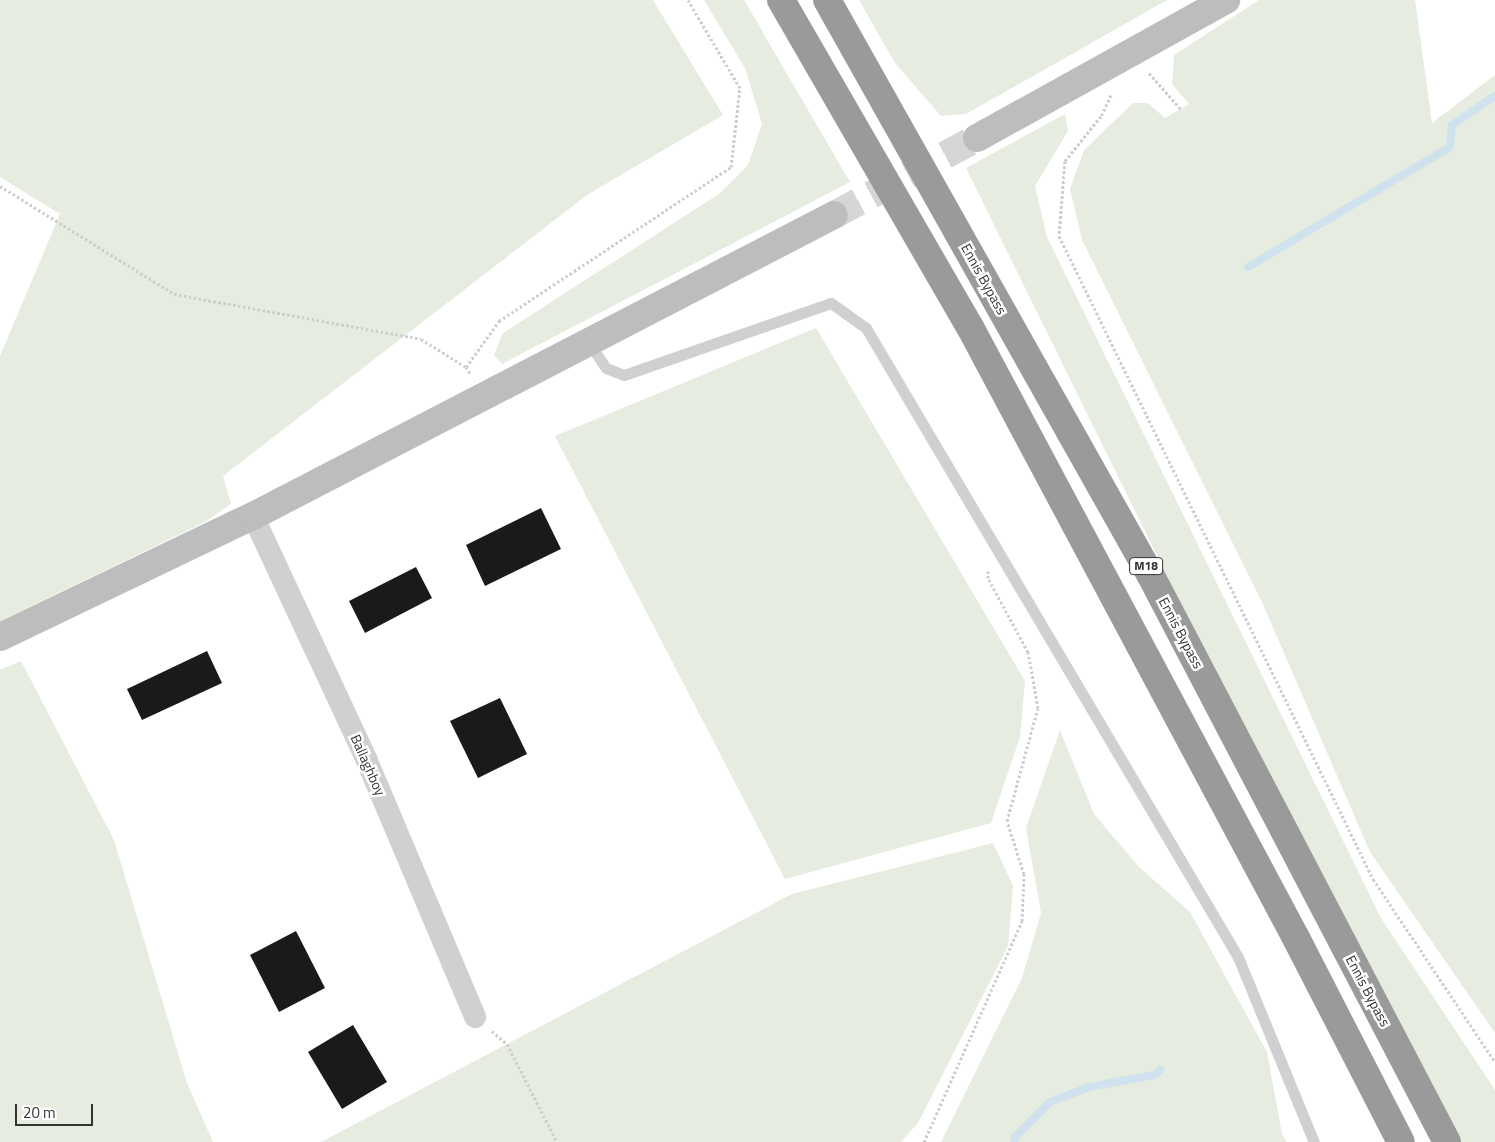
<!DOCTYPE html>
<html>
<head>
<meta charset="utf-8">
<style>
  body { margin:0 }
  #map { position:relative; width:1495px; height:1142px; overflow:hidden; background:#fff; font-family:"Titillium Web",sans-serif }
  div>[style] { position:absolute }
  .green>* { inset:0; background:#e6ecdf }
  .stream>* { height:8px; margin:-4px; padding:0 4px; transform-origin:4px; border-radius:4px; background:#cfe2ee }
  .building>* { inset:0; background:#1a1a1a }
  .secondary-tunnel>* { height:28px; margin-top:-14px; transform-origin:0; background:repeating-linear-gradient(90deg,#d6d6d6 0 28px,transparent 0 42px) }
  .path>* { height:3px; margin-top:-1.5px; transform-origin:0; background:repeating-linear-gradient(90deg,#cdcdcd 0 2.5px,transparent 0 5px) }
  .service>* { height:11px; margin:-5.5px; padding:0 5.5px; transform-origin:5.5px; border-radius:5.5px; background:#d0d0d0 }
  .minor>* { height:22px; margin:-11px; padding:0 11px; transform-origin:11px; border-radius:11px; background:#d0d0d0 }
  .secondary>* { height:28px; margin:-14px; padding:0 14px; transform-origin:14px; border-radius:14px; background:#bdbdbd }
  .motorway>* { height:28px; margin:-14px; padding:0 14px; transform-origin:14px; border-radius:14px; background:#9a9a9a }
  span { translate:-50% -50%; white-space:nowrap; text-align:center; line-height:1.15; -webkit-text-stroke:5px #fff; paint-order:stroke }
  .shield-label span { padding:1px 4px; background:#fff; border:1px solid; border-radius:4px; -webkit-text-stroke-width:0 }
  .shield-label { font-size:12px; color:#333; font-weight:700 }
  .street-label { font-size:14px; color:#333 }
  .scale { position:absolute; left:15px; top:1104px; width:78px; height:22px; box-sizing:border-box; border:2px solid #333; border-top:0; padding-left:6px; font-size:15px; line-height:18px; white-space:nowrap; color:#333; -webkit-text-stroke:4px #fff; paint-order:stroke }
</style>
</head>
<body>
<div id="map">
  <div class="green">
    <i style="clip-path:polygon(0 0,653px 0,723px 115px,587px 195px,223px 476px,231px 504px,205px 522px,0 621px,0 356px,60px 214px,0 177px)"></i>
    <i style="clip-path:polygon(704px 0,744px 0,850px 182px,502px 364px,494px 355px,503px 333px,719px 194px,748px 165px,762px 124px,745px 68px)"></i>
    <i style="clip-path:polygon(859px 0,1167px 0,966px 114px,941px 116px,895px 63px)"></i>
    <i style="clip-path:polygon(1259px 0,1415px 0,1432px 123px,1495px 75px,1495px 1033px,1370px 852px,1262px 602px,1082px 240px,1070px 189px,1084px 150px,1133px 103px,1148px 103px,1165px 118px,1189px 104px,1172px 84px,1174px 55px)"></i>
    <i style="clip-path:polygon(1065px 114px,1068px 131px,1035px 186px,1047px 237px,1381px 918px,1495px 1090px,1495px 1142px,1446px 1142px,966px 168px)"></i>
    <i style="clip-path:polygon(816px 328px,1025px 681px,1020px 737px,991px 823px,785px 879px,555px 436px)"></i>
    <i style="clip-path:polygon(21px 661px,114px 840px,187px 1083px,213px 1142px,0 1142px,0 670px)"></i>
    <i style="clip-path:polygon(1060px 730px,1094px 814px,1139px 867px,1190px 912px,1267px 1052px,1282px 1134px,1287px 1142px,941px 1142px,1022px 978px,1041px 913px,1026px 828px)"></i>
    <i style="clip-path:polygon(993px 843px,1013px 886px,1008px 946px,918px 1123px,901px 1142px,321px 1142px,792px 894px)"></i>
  </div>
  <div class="stream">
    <i style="left:1248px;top:267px;width:235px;rotate:-30.7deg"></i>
    <i style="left:1450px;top:147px;width:22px;rotate:-85deg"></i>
    <i style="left:1452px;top:125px;width:52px;rotate:-34deg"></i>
    <i style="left:1014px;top:1142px;width:5px;rotate:-79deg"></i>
    <i style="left:1015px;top:1137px;width:49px;rotate:-45deg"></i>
    <i style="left:1050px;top:1102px;width:42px;rotate:-21deg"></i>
    <i style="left:1089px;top:1087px;width:66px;rotate:-10.5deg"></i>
    <i style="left:1154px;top:1075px;width:8px;rotate:-40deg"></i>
  </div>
  <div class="building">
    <i style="clip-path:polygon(541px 508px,561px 549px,485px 586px,466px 545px)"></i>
    <i style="clip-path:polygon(416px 567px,432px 598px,365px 633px,349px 601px)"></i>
    <i style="clip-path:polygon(207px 651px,222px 683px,142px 720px,127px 689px)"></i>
    <i style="clip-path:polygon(500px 698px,527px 754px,478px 778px,450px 721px)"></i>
    <i style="clip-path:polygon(296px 931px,325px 988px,279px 1012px,250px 955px)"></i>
    <i style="clip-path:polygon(353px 1025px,387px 1082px,342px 1109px,308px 1052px)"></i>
  </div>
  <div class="secondary-tunnel">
    <i style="left:834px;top:215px;width:162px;rotate:-28.3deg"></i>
  </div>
  <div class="path">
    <i style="left:1149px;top:73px;width:48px;rotate:48.4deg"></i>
    <i style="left:1111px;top:95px;width:23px;rotate:115deg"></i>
    <i style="left:1101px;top:116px;width:58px;rotate:128.7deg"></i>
    <i style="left:1065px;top:161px;width:75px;rotate:94.6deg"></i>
    <i style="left:1059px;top:236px;width:716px;rotate:63.97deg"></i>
    <i style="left:1373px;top:879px;width:220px;rotate:56.3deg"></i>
    <i style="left:0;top:186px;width:205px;rotate:31.8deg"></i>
    <i style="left:174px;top:294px;width:251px;rotate:10.3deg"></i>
    <i style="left:421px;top:339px;width:53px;rotate:31.9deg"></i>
    <i style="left:470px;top:373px;width:7px;rotate:-124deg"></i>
    <i style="left:466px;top:367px;width:57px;rotate:-54.3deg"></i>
    <i style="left:499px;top:321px;width:278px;rotate:-33.6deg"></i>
    <i style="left:731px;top:167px;width:80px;rotate:-83.5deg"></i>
    <i style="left:740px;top:88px;width:102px;rotate:-120.6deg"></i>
    <i style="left:492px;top:1031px;width:20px;rotate:41deg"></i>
    <i style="left:507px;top:1044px;width:110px;rotate:63deg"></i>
    <i style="left:924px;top:1142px;width:242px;rotate:-66.1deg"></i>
    <i style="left:1022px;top:921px;width:47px;rotate:-87.6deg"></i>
    <i style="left:1024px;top:874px;width:56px;rotate:-107.8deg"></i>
    <i style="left:1007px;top:821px;width:117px;rotate:-74.7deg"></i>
    <i style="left:1038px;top:708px;width:57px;rotate:-100.1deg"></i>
    <i style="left:1028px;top:652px;width:84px;rotate:-118.4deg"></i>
    <i style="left:988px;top:578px;width:7px;rotate:-90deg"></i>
  </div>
  <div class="service">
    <i style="left:589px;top:343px;width:30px;rotate:56deg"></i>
    <i style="left:606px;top:368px;width:19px;rotate:21deg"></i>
    <i style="left:624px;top:375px;width:219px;rotate:-19.2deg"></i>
    <i style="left:831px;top:303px;width:43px;rotate:35.5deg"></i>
    <i style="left:866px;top:328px;width:731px;rotate:59.4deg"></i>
    <i style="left:1238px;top:957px;width:200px;rotate:67.7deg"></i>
  </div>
  <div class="minor">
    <i style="left:253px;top:516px;width:270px;rotate:65deg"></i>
    <i style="left:367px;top:761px;width:278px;rotate:67.1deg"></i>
  </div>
  <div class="secondary">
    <i style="left:977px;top:138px;width:285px;rotate:-29deg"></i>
    <i style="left:0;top:637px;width:280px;rotate:-25.6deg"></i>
    <i style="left:253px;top:516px;width:654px;rotate:-27.39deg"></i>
  </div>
  <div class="motorway">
    <i style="left:781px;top:0;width:378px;rotate:60deg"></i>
    <i style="left:970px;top:327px;width:693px;rotate:61.92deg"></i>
    <i style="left:1296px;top:938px;width:229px;rotate:62.8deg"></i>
    <i style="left:827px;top:0;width:659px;rotate:60.63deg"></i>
    <i style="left:1150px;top:574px;width:641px;rotate:62.4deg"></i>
  </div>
  <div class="shield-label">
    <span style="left:1146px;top:566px">M18</span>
  </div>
  <div class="street-label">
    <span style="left:984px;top:279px;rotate:61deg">Ennis Bypass</span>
    <span style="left:1181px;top:633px;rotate:62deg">Ennis Bypass</span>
    <span style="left:368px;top:765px;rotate:66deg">Ballaghboy</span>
    <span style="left:1368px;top:991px;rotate:62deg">Ennis Bypass</span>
  </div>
  <div class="scale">20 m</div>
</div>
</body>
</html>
